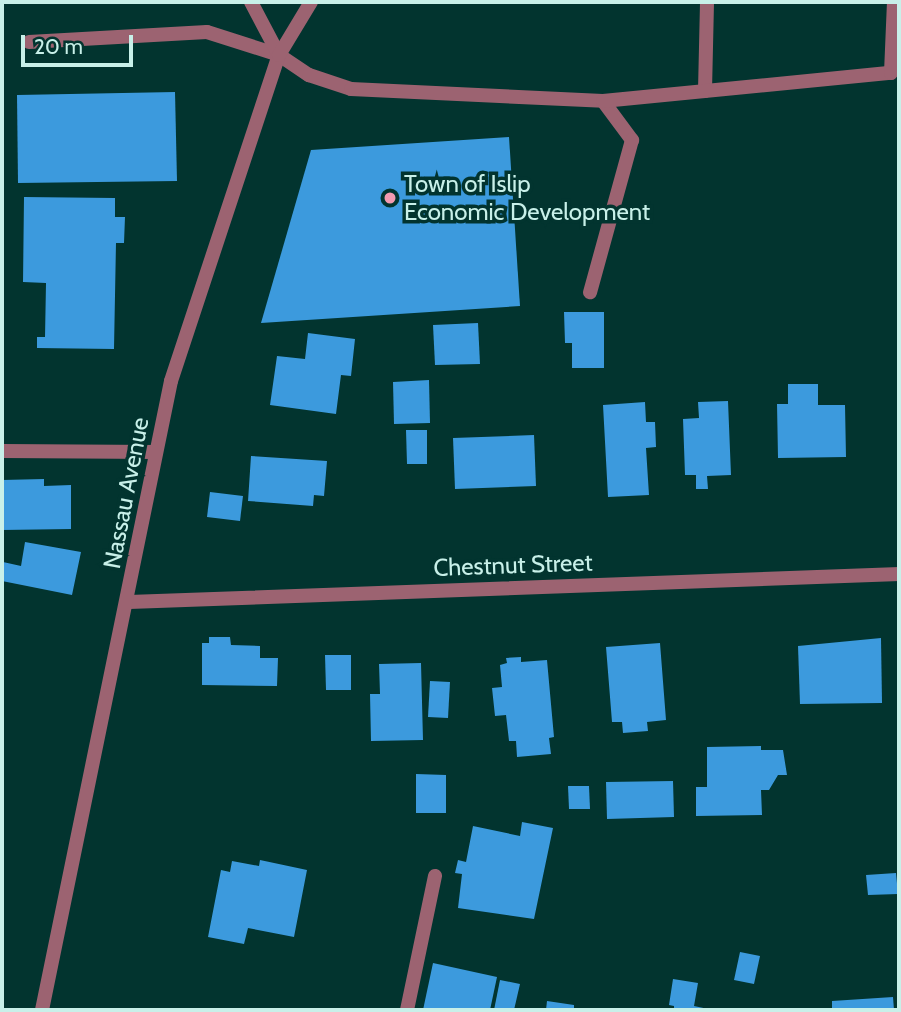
<!DOCTYPE html>
<html>
<head>
<meta charset="utf-8">
<style>
  body { margin:0 }
  #map { position:relative; width:901px; height:1012px; overflow:hidden; background:#02342f; font-family:Cabin,sans-serif }
  div>[style] { position:absolute }
  .building>* { inset:0; background:#3c9add }
  .service>* { height:14px; margin:-7px; padding:0 7px; transform-origin:7px; border-radius:7px; background:#9c6371 }
  .minor>* { height:14px; margin:-7px; padding:0 7px; transform-origin:7px; border-radius:7px; background:#9c6371 }
  .tertiary>* { height:14px; margin:-7px; padding:0 7px; transform-origin:7px; border-radius:7px; background:#9c6371 }
  .dots>* { width:19px; height:19px; translate:-50% -50%; box-sizing:border-box; border:4px solid #02342f; border-radius:50% }
  span { translate:-50% -50%; white-space:nowrap; text-align:center; line-height:1.15; -webkit-text-stroke:7px #02342f; paint-order:stroke }
  .poi-label { font-size:24px; color:#c8f0e9 }
  .left { translate:0 -50%; text-align:left }
  .street-label { font-size:24px; color:#c8f0e9 }
  .frame { position:absolute; inset:0; border:4px solid #c8f0e9; pointer-events:none }
  .scale { position:absolute; left:21px; top:35px; width:112px; height:32px; box-sizing:border-box; border:4px solid #c8f0e9; border-top:0; padding-left:9px; font-size:21px; line-height:24px; white-space:nowrap; color:#c8f0e9; -webkit-text-stroke:5px #02342f; paint-order:stroke }
</style>
</head>
<body>
<div id="map">
  <div class="building">
    <i style="clip-path:polygon(175px 92px,177px 181px,18px 183px,17px 95px)"></i>
    <i style="clip-path:polygon(509px 137px,520px 306px,261px 323px,311px 150px)"></i>
    <i style="clip-path:polygon(24px 197px,115px 198px,115px 217px,125px 217px,124px 243px,116px 243px,114px 349px,37px 348px,37px 337px,45px 337px,46px 283px,23px 282px)"></i>
    <i style="clip-path:polygon(564px 312px,604px 312px,604px 368px,572px 368px,572px 343px,565px 343px)"></i>
    <i style="clip-path:polygon(478px 323px,480px 364px,435px 365px,433px 325px)"></i>
    <i style="clip-path:polygon(308px 333px,355px 339px,351px 376px,341px 375px,336px 414px,270px 405px,277px 356px,305px 359px)"></i>
    <i style="clip-path:polygon(429px 380px,430px 423px,394px 424px,393px 382px)"></i>
    <i style="clip-path:polygon(788px 384px,818px 384px,818px 405px,845px 405px,846px 457px,778px 458px,777px 404px,788px 404px)"></i>
    <i style="clip-path:polygon(728px 401px,731px 475px,707px 476px,708px 489px,696px 489px,696px 475px,685px 475px,683px 419px,699px 418px,698px 402px)"></i>
    <i style="clip-path:polygon(645px 402px,646px 422px,655px 422px,656px 447px,646px 448px,649px 495px,608px 497px,603px 405px)"></i>
    <i style="clip-path:polygon(406px 430px,427px 430px,427px 464px,407px 464px)"></i>
    <i style="clip-path:polygon(534px 435px,536px 486px,455px 489px,453px 438px)"></i>
    <i style="clip-path:polygon(251px 456px,327px 461px,324px 496px,314px 495px,313px 506px,248px 501px)"></i>
    <i style="clip-path:polygon(44px 479px,44px 486px,71px 485px,71px 529px,2px 530px,2px 480px)"></i>
    <i style="clip-path:polygon(210px 492px,243px 496px,240px 521px,207px 517px)"></i>
    <i style="clip-path:polygon(25px 542px,81px 552px,72px 595px,2px 581px,3px 562px,21px 566px)"></i>
    <i style="clip-path:polygon(209px 637px,230px 637px,231px 645px,260px 646px,260px 658px,278px 658px,277px 686px,202px 685px,202px 643px,209px 643px)"></i>
    <i style="clip-path:polygon(881px 638px,882px 703px,800px 704px,798px 646px)"></i>
    <i style="clip-path:polygon(660px 643px,666px 720px,647px 722px,648px 731px,623px 733px,622px 722px,612px 722px,606px 647px)"></i>
    <i style="clip-path:polygon(325px 655px,351px 655px,351px 690px,326px 690px)"></i>
    <i style="clip-path:polygon(521px 657px,521px 662px,547px 660px,554px 737px,549px 738px,551px 754px,517px 757px,516px 741px,509px 741px,506px 715px,495px 716px,492px 688px,502px 687px,500px 665px,507px 663px,506px 658px)"></i>
    <i style="clip-path:polygon(421px 663px,423px 740px,371px 741px,370px 694px,380px 694px,379px 664px)"></i>
    <i style="clip-path:polygon(430px 681px,450px 682px,448px 718px,428px 717px)"></i>
    <i style="clip-path:polygon(761px 746px,761px 750px,783px 750px,787px 775px,778px 775px,769px 790px,761px 790px,762px 815px,696px 816px,696px 787px,707px 787px,707px 747px)"></i>
    <i style="clip-path:polygon(416px 774px,446px 775px,446px 813px,416px 813px)"></i>
    <i style="clip-path:polygon(673px 781px,674px 817px,607px 819px,606px 782px)"></i>
    <i style="clip-path:polygon(568px 786px,589px 786px,590px 809px,569px 809px)"></i>
    <i style="clip-path:polygon(522px 822px,553px 828px,534px 919px,458px 908px,462px 874px,455px 873px,458px 860px,466px 862px,473px 826px,520px 836px)"></i>
    <i style="clip-path:polygon(260px 860px,307px 870px,294px 937px,248px 928px,244px 944px,208px 937px,221px 870px,230px 872px,232px 861px,259px 866px)"></i>
    <i style="clip-path:polygon(896px 873px,898px 894px,868px 895px,866px 875px)"></i>
    <i style="clip-path:polygon(740px 952px,760px 956px,754px 984px,734px 980px)"></i>
    <i style="clip-path:polygon(433px 963px,497px 977px,490px 1010px,423px 1010px)"></i>
    <i style="clip-path:polygon(673px 979px,698px 983px,694px 1006px,713px 1010px,674px 1010px,674px 1006px,669px 1005px)"></i>
    <i style="clip-path:polygon(500px 980px,520px 984px,514px 1010px,494px 1010px)"></i>
    <i style="clip-path:polygon(893px 997px,894px 1010px,832px 1010px,832px 1001px)"></i>
    <i style="clip-path:polygon(547px 1001px,574px 1005px,574px 1010px,546px 1010px)"></i>
  </div>
  <div class="service">
    <i style="left:29px;top:42px;width:178px;rotate:-3.2deg"></i>
    <i style="left:207px;top:32px;width:76px;rotate:17.7deg"></i>
    <i style="left:279px;top:55px;width:36px;rotate:34deg"></i>
    <i style="left:309px;top:75px;width:44px;rotate:18.4deg"></i>
    <i style="left:351px;top:89px;width:252px;rotate:2.7deg"></i>
    <i style="left:603px;top:101px;width:49px;rotate:53.4deg"></i>
    <i style="left:632px;top:140px;width:158px;rotate:105.4deg"></i>
    <i style="left:705px;top:91px;width:89px;rotate:-88.7deg"></i>
    <i style="left:603px;top:101px;width:289px;rotate:-5.6deg"></i>
    <i style="left:891px;top:73px;width:71px;rotate:-87.6deg"></i>
    <i style="left:407px;top:1010px;width:137px;rotate:-78.2deg"></i>
  </div>
  <div class="minor">
    <i style="left:251px;top:2px;width:60px;rotate:62.2deg"></i>
    <i style="left:2px;top:451px;width:154px;rotate:0.4deg"></i>
    <i style="left:129px;top:602px;width:771px;rotate:-2.08deg"></i>
  </div>
  <div class="tertiary">
    <i style="left:42px;top:1010px;width:642px;rotate:-78.41deg"></i>
    <i style="left:171px;top:381px;width:343px;rotate:-71.7deg"></i>
    <i style="left:279px;top:55px;width:62px;rotate:-58.9deg"></i>
  </div>
  <div class="dots">
    <i style="left:390px;top:198px;background:#f29ab0"></i>
  </div>
  <div class="poi-label">
    <span class="left" style="left:404px;top:198px">Town of Islip<br>Economic Development</span>
  </div>
  <div class="street-label">
    <span style="left:126px;top:493px;rotate:-79deg">Nassau Avenue</span>
    <span style="left:513px;top:565px;rotate:-2deg">Chestnut Street</span>
  </div>
  <div class="frame"></div>
  <div class="scale">20 m</div>
</div>
</body>
</html>
